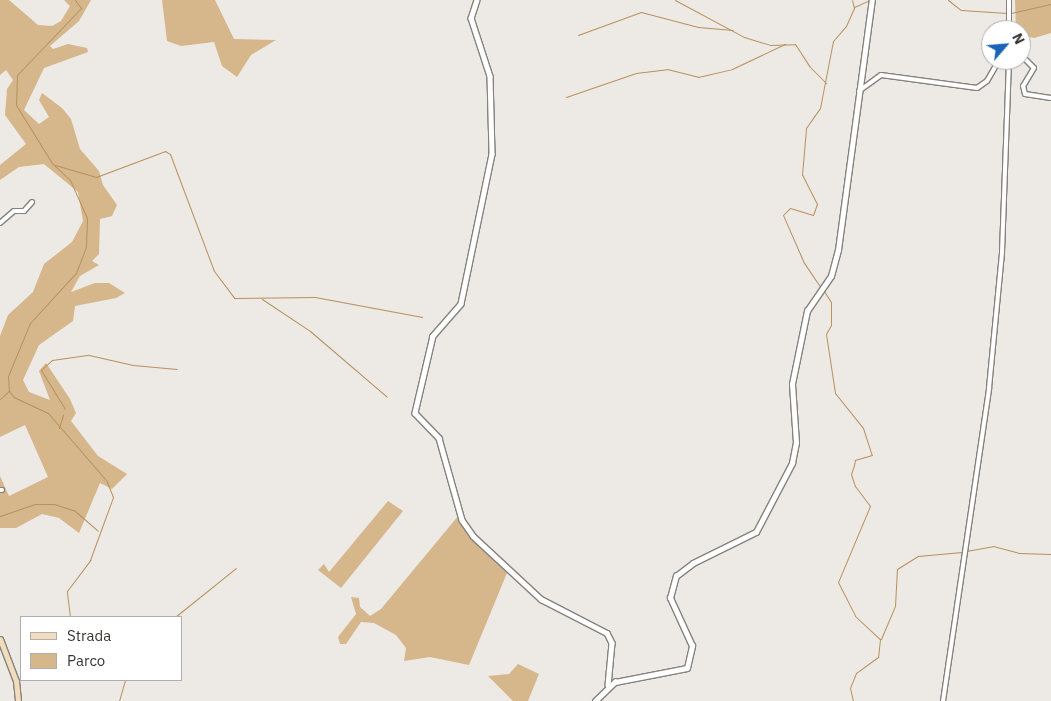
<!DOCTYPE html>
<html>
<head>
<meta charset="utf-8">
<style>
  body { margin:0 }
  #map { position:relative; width:1051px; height:701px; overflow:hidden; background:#ede9e4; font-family:"IBM Plex Sans",sans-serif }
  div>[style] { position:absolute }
  .green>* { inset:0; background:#d6b68b }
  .stream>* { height:1px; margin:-0.5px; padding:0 0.5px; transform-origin:0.5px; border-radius:0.5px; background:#b7915e }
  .roads { filter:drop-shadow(1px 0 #85827d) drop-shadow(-1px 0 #85827d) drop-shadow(0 1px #85827d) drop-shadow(0 -1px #85827d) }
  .minor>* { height:4px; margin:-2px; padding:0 2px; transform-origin:2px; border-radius:2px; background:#fff }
  .tertiary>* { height:4.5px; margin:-2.25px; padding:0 2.25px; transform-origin:2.25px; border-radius:2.25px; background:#fff }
  .secondary>* { height:5px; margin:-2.5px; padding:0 2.5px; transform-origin:2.5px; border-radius:2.5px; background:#f1ddbe }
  span { translate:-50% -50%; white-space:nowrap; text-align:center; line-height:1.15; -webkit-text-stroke:5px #fff; paint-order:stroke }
  .legend { position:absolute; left:20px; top:616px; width:162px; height:65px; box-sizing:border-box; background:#fff; border:1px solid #afafae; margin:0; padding:6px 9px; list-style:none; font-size:15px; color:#383634 }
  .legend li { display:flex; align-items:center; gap:10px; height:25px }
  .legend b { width:25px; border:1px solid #afafae }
  .north { position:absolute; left:981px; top:20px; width:50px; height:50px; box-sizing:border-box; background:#fff; border:1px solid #afafae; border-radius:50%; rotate:63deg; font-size:14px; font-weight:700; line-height:20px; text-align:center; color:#383634 }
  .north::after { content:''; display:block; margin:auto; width:18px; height:22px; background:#1964b4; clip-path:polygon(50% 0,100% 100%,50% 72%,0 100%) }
</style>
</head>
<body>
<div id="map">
  <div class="green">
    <i style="clip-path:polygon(0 0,9px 0,38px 25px,52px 26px,61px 21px,70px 6px,64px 0,91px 0,79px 21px,50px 46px,53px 49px,68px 44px,87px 48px,88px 52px,44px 68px,24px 110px,39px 124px,49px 117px,39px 100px,42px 93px,62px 108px,71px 119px,80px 149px,99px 171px,103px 185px,117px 205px,112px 216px,100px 219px,99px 254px,92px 261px,99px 265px,80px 276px,71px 292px,95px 283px,109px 283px,125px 293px,116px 298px,75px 306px,73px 321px,39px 345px,23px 380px,29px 392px,50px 400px,39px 371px,46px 363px,70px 399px,76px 413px,71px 421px,98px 456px,127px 474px,112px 489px,100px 483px,79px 533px,59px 518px,42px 514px,16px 528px,0 528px,0 476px,9px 496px,48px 477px,25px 425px,0 437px,0 336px,8px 315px,33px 292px,44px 264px,72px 242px,83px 221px,78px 192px,44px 164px,19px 167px,0 180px,0 165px,26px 144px,5px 115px,7px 89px,13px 80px,6px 70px,0 75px)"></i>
    <i style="clip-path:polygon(162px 0,215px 0,234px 39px,276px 40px,251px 55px,237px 77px,222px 66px,214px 42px,181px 46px,167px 41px)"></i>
    <i style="clip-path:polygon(1015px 0,1051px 0,1051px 33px,1034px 38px,1021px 35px,1021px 30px,1016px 30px)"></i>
    <i style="clip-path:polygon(388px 501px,403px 511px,341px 588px,318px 570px,324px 564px,329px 572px)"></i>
    <i style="clip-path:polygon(459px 515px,467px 534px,507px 573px,469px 665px,430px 657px,404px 661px,406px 648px,396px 635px,374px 623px,361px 622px,346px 644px,340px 644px,338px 637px,356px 614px,351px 597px,359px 598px,360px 607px,370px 616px,381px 609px)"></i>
    <i style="clip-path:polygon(518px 664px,539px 674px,528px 701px,513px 701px,488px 676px,509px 674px)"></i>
  </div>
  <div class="stream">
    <i style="left:675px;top:0;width:78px;rotate:28.2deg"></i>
    <i style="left:744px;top:37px;width:27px;rotate:17deg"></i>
    <i style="left:770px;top:45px;width:25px;rotate:-2deg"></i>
    <i style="left:795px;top:44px;width:27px;rotate:57deg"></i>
    <i style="left:810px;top:67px;width:23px;rotate:45deg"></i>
    <i style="left:948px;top:0;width:16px;rotate:38deg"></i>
    <i style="left:961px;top:10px;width:46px;rotate:3.7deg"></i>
    <i style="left:854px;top:7px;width:17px;rotate:-24deg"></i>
    <i style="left:1011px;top:13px;width:41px;rotate:-12.7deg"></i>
    <i style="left:578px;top:35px;width:67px;rotate:-20.1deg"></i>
    <i style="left:641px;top:12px;width:59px;rotate:14.7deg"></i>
    <i style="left:698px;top:27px;width:35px;rotate:5deg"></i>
    <i style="left:566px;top:97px;width:74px;rotate:-18.9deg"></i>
    <i style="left:636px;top:73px;width:31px;rotate:-7deg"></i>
    <i style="left:667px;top:69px;width:32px;rotate:14deg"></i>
    <i style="left:698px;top:77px;width:35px;rotate:-13deg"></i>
    <i style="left:732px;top:69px;width:59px;rotate:-25.3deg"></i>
    <i style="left:55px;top:165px;width:43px;rotate:16.3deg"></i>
    <i style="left:96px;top:177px;width:74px;rotate:-20.6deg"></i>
    <i style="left:165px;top:151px;width:6px;rotate:31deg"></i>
    <i style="left:170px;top:154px;width:125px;rotate:69.4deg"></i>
    <i style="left:214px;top:271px;width:34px;rotate:53deg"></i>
    <i style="left:234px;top:298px;width:81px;rotate:-0.7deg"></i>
    <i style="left:315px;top:297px;width:109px;rotate:10.6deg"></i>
    <i style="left:821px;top:288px;width:30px;rotate:-124deg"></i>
    <i style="left:804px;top:263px;width:52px;rotate:-113.6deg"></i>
    <i style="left:783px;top:215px;width:10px;rotate:-45deg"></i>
    <i style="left:790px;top:208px;width:24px;rotate:17deg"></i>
    <i style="left:813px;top:215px;width:12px;rotate:-70deg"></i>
    <i style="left:817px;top:204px;width:33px;rotate:-117deg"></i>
    <i style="left:802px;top:175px;width:47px;rotate:-85.1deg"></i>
    <i style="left:806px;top:128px;width:24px;rotate:-55deg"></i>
    <i style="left:820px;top:108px;width:68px;rotate:-79deg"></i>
    <i style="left:833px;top:41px;width:20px;rotate:-49deg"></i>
    <i style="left:846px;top:26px;width:20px;rotate:-66deg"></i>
    <i style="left:854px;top:8px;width:8px;rotate:-104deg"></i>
    <i style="left:824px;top:291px;width:13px;rotate:58deg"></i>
    <i style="left:831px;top:302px;width:23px;rotate:90deg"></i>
    <i style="left:831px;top:325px;width:10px;rotate:119deg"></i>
    <i style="left:826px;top:334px;width:60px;rotate:81.3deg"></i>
    <i style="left:835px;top:393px;width:45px;rotate:51.3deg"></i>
    <i style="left:863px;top:428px;width:28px;rotate:72deg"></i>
    <i style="left:872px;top:455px;width:18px;rotate:164deg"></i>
    <i style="left:855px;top:460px;width:5px;rotate:101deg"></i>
    <i style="left:854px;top:465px;width:9px;rotate:108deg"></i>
    <i style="left:851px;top:474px;width:13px;rotate:72deg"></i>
    <i style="left:855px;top:486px;width:25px;rotate:53deg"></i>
    <i style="left:870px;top:506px;width:82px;rotate:112.8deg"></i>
    <i style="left:838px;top:582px;width:38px;rotate:63deg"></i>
    <i style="left:855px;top:616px;width:34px;rotate:43deg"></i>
    <i style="left:880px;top:639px;width:18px;rotate:96deg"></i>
    <i style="left:878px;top:657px;width:27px;rotate:144deg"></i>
    <i style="left:856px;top:673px;width:16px;rotate:112deg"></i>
    <i style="left:850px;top:688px;width:13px;rotate:77deg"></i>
    <i style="left:262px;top:299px;width:58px;rotate:33.7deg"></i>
    <i style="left:310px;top:331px;width:101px;rotate:40.6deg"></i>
    <i style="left:0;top:399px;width:12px;rotate:-42deg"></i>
    <i style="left:65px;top:409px;width:46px;rotate:-121.6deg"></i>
    <i style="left:41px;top:370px;width:15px;rotate:-42deg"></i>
    <i style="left:52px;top:360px;width:37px;rotate:-8deg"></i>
    <i style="left:89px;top:355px;width:45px;rotate:12.8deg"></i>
    <i style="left:133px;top:365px;width:44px;rotate:5.2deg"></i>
    <i style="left:59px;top:428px;width:14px;rotate:-73deg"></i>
    <i style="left:0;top:516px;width:37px;rotate:-19deg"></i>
    <i style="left:35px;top:504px;width:19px"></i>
    <i style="left:54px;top:504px;width:22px;rotate:18deg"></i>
    <i style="left:75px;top:511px;width:30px;rotate:41deg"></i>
    <i style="left:966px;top:551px;width:27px;rotate:-10deg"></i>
    <i style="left:993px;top:546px;width:27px;rotate:15deg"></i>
    <i style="left:1019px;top:553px;width:32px;rotate:2deg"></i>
    <i style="left:70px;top:617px;width:26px;rotate:-97deg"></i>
    <i style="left:67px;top:591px;width:39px;rotate:-53deg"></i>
    <i style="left:90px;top:560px;width:67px;rotate:-69.9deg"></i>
    <i style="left:113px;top:497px;width:18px;rotate:-112deg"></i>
    <i style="left:106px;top:480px;width:89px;rotate:-130.9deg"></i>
    <i style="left:48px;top:413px;width:38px;rotate:-155deg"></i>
    <i style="left:14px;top:397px;width:8px;rotate:-130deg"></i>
    <i style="left:9px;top:391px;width:15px;rotate:-94deg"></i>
    <i style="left:8px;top:376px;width:57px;rotate:-67.5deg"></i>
    <i style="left:30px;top:323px;width:68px;rotate:-47.4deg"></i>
    <i style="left:76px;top:273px;width:28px;rotate:-69deg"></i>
    <i style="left:86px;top:247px;width:29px;rotate:-88deg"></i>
    <i style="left:87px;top:218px;width:42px;rotate:-114.1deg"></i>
    <i style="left:70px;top:180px;width:25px;rotate:-137deg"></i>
    <i style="left:52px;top:163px;width:68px;rotate:-121.8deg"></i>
    <i style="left:16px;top:105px;width:30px;rotate:-88deg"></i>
    <i style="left:17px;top:75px;width:93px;rotate:-46.3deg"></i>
    <i style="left:81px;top:8px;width:10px;rotate:-127deg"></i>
    <i style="left:175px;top:617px;width:78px;rotate:-38.8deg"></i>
    <i style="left:881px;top:639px;width:36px;rotate:-67deg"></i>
    <i style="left:895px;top:606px;width:37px;rotate:-87deg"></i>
    <i style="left:897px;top:569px;width:25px;rotate:-32deg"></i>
    <i style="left:918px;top:556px;width:44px;rotate:-5.2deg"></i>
    <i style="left:119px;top:701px;width:22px;rotate:-74deg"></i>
  </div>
  <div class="roads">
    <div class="minor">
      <i style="left:1009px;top:0;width:30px;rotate:90deg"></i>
      <i style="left:1021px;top:55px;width:18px;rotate:45deg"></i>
      <i style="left:1034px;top:68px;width:21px;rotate:121deg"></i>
      <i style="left:1023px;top:86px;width:8px;rotate:76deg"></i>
      <i style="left:1025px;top:94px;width:26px;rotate:9deg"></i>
      <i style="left:859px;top:91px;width:27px;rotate:-36deg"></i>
      <i style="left:881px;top:75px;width:97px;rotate:7.7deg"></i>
      <i style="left:977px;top:88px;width:12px;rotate:-35deg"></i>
      <i style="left:987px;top:81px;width:24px;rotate:-60deg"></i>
      <i style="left:0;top:223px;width:18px;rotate:-41deg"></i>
      <i style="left:14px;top:211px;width:10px"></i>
      <i style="left:24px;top:211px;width:12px;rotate:-48deg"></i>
      <i style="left:0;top:490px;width:2px"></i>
      <i style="left:943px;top:701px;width:316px;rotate:-81.6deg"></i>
      <i style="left:989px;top:388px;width:137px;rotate:-84.5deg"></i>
      <i style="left:1002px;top:252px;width:192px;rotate:-87.9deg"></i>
    </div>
    <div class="tertiary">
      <i style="left:477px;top:0;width:19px;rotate:108deg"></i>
      <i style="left:471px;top:18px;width:61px;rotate:71.9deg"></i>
      <i style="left:490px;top:76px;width:78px;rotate:88.5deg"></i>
      <i style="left:492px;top:154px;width:153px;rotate:101.7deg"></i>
      <i style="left:461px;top:304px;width:43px;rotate:131.2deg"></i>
      <i style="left:433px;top:336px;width:79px;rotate:103.2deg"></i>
      <i style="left:415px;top:413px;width:35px;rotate:46deg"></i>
      <i style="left:439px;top:438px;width:85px;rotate:74.3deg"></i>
      <i style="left:462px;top:520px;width:19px;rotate:55deg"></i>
      <i style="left:473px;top:536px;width:93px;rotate:42.8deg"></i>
      <i style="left:541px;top:599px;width:74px;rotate:27.3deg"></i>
      <i style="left:607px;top:633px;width:11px;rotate:63deg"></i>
      <i style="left:612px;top:643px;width:42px;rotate:95.4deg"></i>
      <i style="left:595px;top:701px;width:28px;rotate:-44deg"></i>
      <i style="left:615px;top:682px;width:73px;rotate:-11deg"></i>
      <i style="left:687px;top:668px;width:23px;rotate:-77deg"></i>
      <i style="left:692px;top:646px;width:53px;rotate:-114.6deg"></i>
      <i style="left:670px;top:598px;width:23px;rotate:-75deg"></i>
      <i style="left:676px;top:576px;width:21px;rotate:-37deg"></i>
      <i style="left:693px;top:563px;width:70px;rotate:-26.2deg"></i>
      <i style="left:756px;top:532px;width:78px;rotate:-62.4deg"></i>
      <i style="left:792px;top:463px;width:20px;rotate:-79deg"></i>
      <i style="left:796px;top:443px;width:59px;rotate:-93.9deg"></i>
      <i style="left:792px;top:384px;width:75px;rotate:-78.4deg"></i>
      <i style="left:807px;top:311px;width:42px;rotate:-55.6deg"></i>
      <i style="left:831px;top:276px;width:27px;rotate:-75deg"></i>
      <i style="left:838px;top:250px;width:252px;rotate:-82.3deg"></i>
    </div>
    <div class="secondary">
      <i style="left:0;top:639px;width:45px;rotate:69.1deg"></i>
      <i style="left:16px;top:681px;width:20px;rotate:84deg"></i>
    </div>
  </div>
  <ul class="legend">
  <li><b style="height:6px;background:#f1ddbe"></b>Strada</li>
  <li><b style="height:14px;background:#d6b68b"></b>Parco</li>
  </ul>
  <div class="north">N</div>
</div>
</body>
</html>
